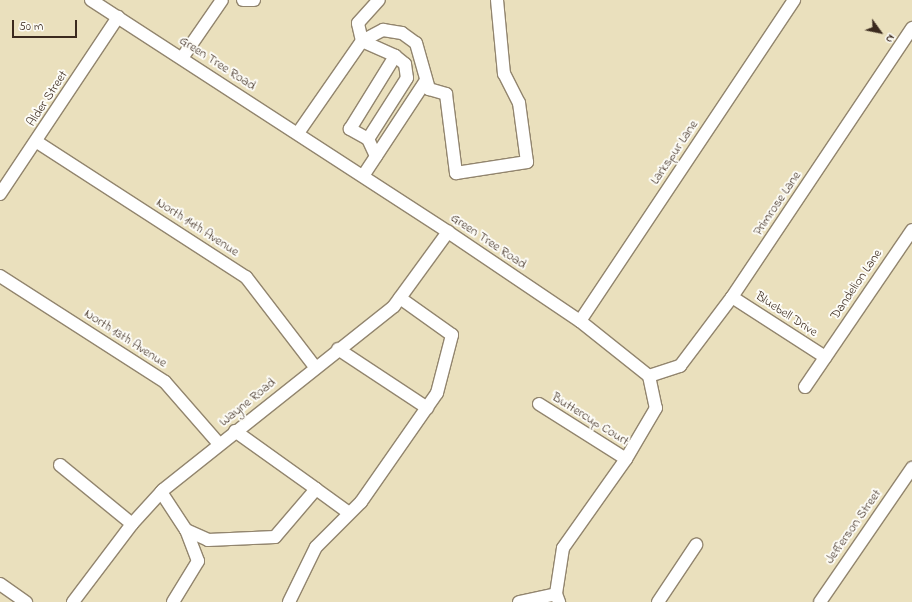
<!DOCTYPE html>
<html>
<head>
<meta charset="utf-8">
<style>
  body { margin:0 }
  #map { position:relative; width:912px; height:602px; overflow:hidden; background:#eae0bd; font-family:"Indie Flower",sans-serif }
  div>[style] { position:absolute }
  .roads { filter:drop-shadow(1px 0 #92856e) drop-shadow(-1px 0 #92856e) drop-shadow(0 1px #92856e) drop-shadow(0 -1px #92856e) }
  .minor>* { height:12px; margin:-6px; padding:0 6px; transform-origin:6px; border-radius:6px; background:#fff }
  span { translate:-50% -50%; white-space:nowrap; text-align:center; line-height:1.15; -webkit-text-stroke:4px #fdfcf7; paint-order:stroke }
  .street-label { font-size:13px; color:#3b2a1e }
  .north { position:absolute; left:860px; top:12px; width:40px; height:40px; -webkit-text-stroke:3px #fdfcf7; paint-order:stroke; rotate:123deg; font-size:11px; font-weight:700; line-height:16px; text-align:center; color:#3b2a1e }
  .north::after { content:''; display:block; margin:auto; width:14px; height:18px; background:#3b2a1e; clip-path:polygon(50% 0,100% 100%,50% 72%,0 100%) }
  .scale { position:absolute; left:12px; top:20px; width:65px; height:18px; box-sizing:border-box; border:2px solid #3b2a1e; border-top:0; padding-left:5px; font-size:12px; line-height:14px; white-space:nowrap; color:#3b2a1e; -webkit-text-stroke:3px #fdfcf7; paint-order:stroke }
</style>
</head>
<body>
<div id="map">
  <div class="roads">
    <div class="minor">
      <i style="left:91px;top:0;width:426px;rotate:33deg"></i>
      <i style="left:448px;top:232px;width:159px;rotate:34deg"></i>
      <i style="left:580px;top:321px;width:88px;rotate:38.6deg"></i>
      <i style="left:649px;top:376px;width:33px;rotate:78deg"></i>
      <i style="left:656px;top:408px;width:59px;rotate:120.5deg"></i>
      <i style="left:626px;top:459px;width:109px;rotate:125.3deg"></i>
      <i style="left:563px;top:548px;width:47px;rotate:98.7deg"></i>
      <i style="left:556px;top:594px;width:9px;rotate:69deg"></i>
      <i style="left:243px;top:0;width:11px"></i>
      <i style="left:362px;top:41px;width:18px;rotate:-103deg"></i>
      <i style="left:358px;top:23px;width:31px;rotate:-48deg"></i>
      <i style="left:362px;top:41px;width:36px;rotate:24deg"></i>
      <i style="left:182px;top:58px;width:70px;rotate:-55.4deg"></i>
      <i style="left:298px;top:133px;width:112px;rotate:-55.2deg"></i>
      <i style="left:362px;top:41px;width:24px;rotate:-28deg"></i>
      <i style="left:383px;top:30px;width:19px;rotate:9deg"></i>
      <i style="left:402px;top:33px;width:17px;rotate:36deg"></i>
      <i style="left:416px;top:43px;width:48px;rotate:74.2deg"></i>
      <i style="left:429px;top:89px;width:18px;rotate:16deg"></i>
      <i style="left:446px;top:94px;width:80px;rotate:82.8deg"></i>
      <i style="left:456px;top:173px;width:72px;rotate:-8.8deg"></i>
      <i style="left:527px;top:162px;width:60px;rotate:-97.7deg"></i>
      <i style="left:519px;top:103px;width:33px;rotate:-117deg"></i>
      <i style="left:504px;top:74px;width:74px;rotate:-95.4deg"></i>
      <i style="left:368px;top:139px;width:21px;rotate:-151deg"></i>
      <i style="left:350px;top:129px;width:86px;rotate:-58.3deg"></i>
      <i style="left:395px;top:56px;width:13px;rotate:39deg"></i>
      <i style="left:405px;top:64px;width:14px;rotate:82deg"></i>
      <i style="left:407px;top:78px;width:72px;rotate:122.6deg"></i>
      <i style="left:368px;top:139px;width:19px;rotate:65deg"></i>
      <i style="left:37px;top:142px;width:249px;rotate:32.9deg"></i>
      <i style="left:246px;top:277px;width:113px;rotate:52.5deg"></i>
      <i style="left:363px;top:176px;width:113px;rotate:-56.6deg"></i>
      <i style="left:0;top:194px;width:213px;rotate:-56.3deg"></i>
      <i style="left:0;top:276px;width:196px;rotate:32.7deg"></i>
      <i style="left:165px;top:382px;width:82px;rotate:48.9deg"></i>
      <i style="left:732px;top:297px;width:111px;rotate:32.8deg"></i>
      <i style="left:580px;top:321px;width:386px;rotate:-56.3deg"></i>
      <i style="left:338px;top:349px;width:107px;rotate:33.5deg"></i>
      <i style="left:649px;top:376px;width:33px;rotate:-18deg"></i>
      <i style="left:680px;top:366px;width:86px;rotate:-53deg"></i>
      <i style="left:732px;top:297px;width:324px;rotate:-56.2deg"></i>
      <i style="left:805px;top:387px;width:190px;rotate:-55.7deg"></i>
      <i style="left:539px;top:404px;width:103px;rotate:32.3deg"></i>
      <i style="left:235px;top:431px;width:100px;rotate:35.6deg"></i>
      <i style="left:60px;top:465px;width:93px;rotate:39.3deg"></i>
      <i style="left:161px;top:492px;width:45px;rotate:56.7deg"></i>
      <i style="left:0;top:584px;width:32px;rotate:35deg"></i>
      <i style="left:73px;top:602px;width:98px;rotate:-52.9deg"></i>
      <i style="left:132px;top:524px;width:46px;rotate:-47.6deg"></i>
      <i style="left:163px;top:490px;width:295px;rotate:-38.5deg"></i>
      <i style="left:394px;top:306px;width:92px;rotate:-53.9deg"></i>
      <i style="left:173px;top:602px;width:48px;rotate:-58.6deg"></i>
      <i style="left:198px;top:561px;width:33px;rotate:-111deg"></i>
      <i style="left:186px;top:530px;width:24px;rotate:24deg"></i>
      <i style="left:208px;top:540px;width:67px;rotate:-2.6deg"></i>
      <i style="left:275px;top:537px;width:63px;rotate:-49.5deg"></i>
      <i style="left:316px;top:489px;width:39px;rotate:36deg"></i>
      <i style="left:289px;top:602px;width:61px;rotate:-63.9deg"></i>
      <i style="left:316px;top:547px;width:64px;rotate:-45deg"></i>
      <i style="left:361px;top:502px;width:133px;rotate:-55.1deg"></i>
      <i style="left:437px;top:393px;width:60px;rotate:-75.5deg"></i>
      <i style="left:452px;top:335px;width:64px;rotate:-144.6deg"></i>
      <i style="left:519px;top:602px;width:38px;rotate:-12deg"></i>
      <i style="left:658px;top:602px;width:69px;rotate:-56.3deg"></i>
      <i style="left:820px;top:602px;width:163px;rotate:-55.5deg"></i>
    </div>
  </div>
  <div class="street-label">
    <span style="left:217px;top:64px;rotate:33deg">Green Tree Road</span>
    <span style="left:48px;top:99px;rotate:-57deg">Alder Street</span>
    <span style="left:675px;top:153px;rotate:-56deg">Larkspur Lane</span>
    <span style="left:778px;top:204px;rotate:-56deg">Primrose Lane</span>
    <span style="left:197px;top:228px;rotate:33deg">North 14th Avenue</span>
    <span style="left:488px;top:242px;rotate:34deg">Green Tree Road</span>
    <span style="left:857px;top:285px;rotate:-56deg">Dandelion Lane</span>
    <span style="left:786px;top:315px;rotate:33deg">Bluebell Drive</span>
    <span style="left:125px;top:339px;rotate:33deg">North 13th Avenue</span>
    <span style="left:248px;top:403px;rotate:-39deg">Wayne Road</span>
    <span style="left:590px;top:420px;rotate:32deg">Buttercup Court</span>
    <span style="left:854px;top:527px;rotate:-55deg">Jefferson Street</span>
  </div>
  <div class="north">N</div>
  <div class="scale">50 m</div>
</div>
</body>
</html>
